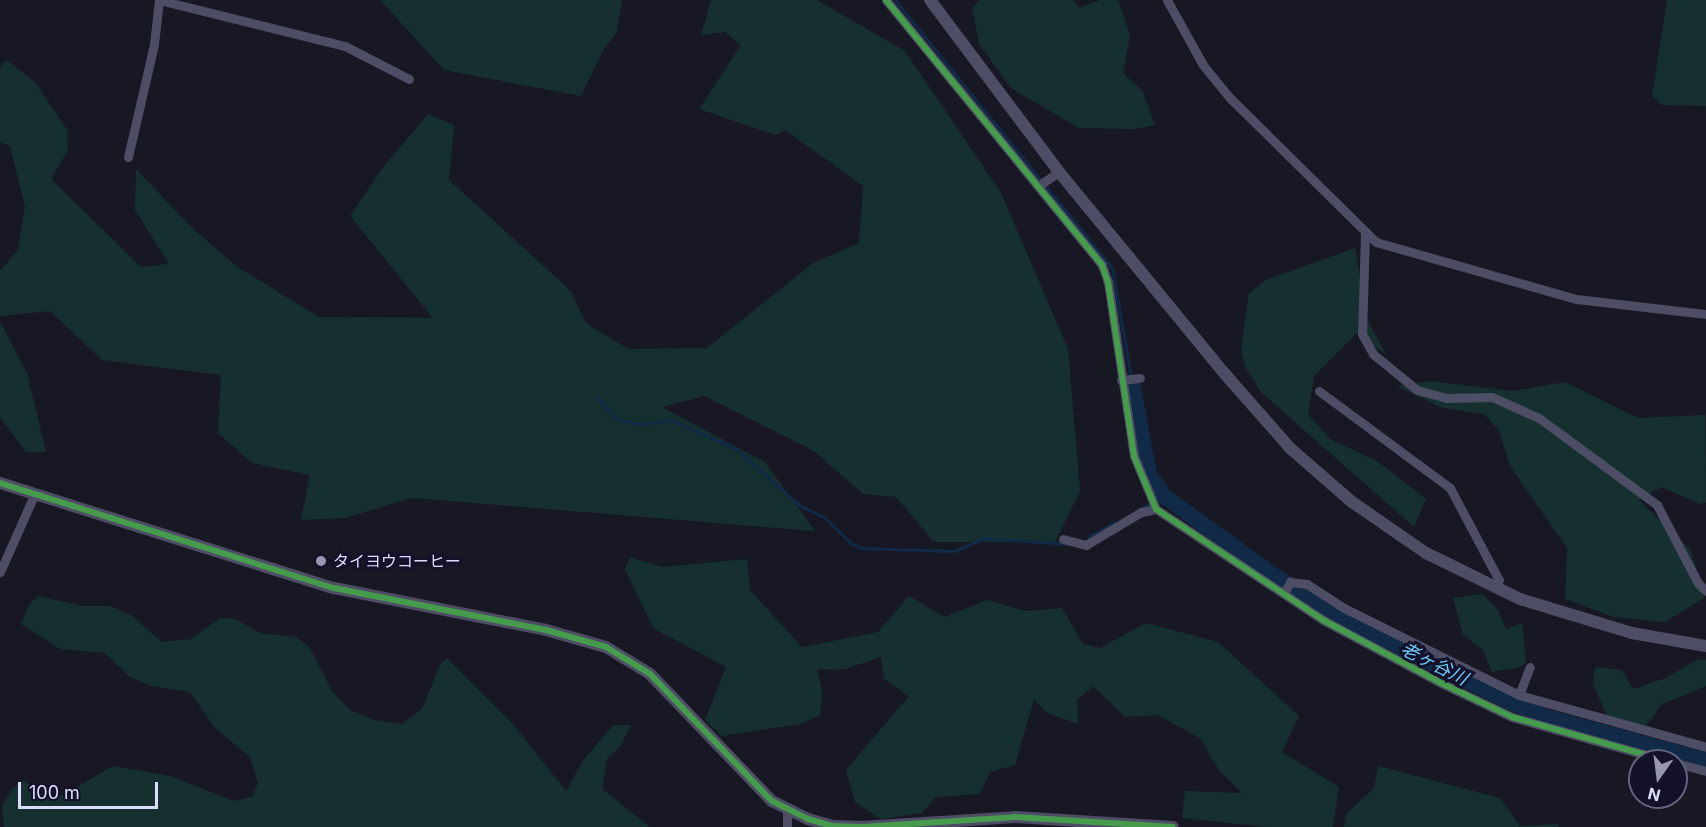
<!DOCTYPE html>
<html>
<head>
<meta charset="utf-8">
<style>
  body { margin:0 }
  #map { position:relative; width:1706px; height:827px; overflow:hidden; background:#181824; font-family:Inter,"Noto Sans JP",sans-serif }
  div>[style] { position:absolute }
  .green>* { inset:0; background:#15302e }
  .stream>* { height:3px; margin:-1.5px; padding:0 1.5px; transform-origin:1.5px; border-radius:1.5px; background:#102a48 }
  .river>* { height:16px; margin:-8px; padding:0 8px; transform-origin:8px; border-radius:8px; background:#102a48 }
  .minor>* { height:9px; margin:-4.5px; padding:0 4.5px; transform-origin:4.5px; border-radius:4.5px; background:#4d4e65 }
  .tertiary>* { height:12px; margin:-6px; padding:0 6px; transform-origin:6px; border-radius:6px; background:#4d4e65 }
  .cycleway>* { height:6px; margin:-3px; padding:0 3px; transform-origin:3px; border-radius:3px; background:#469c4c }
  .dots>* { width:16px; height:16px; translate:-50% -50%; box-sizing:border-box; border:3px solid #13122a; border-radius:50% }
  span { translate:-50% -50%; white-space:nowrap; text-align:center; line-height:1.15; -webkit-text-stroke:6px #13122a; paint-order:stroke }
  .poi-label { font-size:16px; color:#dcdcfe }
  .left { translate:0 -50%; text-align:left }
  .water-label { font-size:18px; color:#6ec9fa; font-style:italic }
  .north { position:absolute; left:1628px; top:749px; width:60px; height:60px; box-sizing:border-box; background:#13122a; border:2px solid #63637f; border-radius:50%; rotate:194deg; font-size:16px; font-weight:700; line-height:24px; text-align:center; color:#dcdcfe }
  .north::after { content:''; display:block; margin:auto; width:21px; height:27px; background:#9797b2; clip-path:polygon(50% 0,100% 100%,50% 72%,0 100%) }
  .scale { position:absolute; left:18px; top:782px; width:140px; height:27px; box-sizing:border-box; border:3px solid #dcdcfe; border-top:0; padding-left:8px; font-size:18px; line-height:21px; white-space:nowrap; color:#dcdcfe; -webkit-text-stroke:4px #13122a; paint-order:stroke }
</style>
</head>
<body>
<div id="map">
  <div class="green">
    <i style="clip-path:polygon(380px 0,622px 0,617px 32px,604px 49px,581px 96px,444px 70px)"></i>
    <i style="clip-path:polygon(711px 0,817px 0,905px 51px,1001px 193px,1068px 349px,1080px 491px,1055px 542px,934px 542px,896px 497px,863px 494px,814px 451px,704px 396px,662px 407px,765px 462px,815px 531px,412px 498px,345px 518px,301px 520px,310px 475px,252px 463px,218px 433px,221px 375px,102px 360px,50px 311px,0 316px,0 271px,18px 250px,25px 206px,10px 146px,0 142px,0 68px,6px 60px,35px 82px,68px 131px,67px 152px,51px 179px,141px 267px,169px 264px,135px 210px,136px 169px,189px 225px,236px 266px,319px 317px,433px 318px,350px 216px,381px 170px,428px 114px,454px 125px,449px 180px,571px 291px,586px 323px,628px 349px,707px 348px,813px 263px,859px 243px,863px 186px,785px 130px,776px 135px,699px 109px,741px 45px,725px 32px,701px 35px)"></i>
    <i style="clip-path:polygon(980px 0,1073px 0,1079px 8px,1100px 0,1118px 0,1130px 35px,1123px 73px,1143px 92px,1155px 125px,1136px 129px,1079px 128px,1012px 89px,979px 44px,972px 8px)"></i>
    <i style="clip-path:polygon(1667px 0,1706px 0,1706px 106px,1662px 105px,1652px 96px)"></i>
    <i style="clip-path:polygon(1355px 248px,1367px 319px,1387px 356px,1357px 333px,1314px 376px,1308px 414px,1330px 439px,1377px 461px,1426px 499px,1414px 527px,1262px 393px,1245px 367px,1241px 350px,1249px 293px,1266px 280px)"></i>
    <i style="clip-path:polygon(0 322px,27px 373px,46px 452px,26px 452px,0 417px)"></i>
    <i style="clip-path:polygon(1430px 381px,1512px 391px,1565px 382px,1638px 418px,1705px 415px,1706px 502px,1701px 504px,1661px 487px,1639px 500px,1691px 550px,1704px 598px,1665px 622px,1614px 617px,1565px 599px,1567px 548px,1510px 466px,1499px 430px,1484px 414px,1442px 408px,1397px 386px)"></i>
    <i style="clip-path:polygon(630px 557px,662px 567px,747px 559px,750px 590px,802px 647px,878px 632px,909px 596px,945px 617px,987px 600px,1026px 611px,1062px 608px,1083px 644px,1100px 648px,1146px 623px,1218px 642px,1299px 716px,1282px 752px,1339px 787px,1333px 827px,1267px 827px,1182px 818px,1185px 791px,1242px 793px,1219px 770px,1200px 738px,1157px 715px,1125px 717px,1093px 686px,1077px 700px,1078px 724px,1047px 713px,1034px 699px,1015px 765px,990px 772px,980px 794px,936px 797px,922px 813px,881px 819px,855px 802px,846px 770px,909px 696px,884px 679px,881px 657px,845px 669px,817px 670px,822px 690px,820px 715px,801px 724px,721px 736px,705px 720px,726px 667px,653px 628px,625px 569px)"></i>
    <i style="clip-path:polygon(1482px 594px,1499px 611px,1506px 629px,1522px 623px,1526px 662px,1520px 667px,1492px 672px,1483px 650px,1463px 635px,1453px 598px)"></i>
    <i style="clip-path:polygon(38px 596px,82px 606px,110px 606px,131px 615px,162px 642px,191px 639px,220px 618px,235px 619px,260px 633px,296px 637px,310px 648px,332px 691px,350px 710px,374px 720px,402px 724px,422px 709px,440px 665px,447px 658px,512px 723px,566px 791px,582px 762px,613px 725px,631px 725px,621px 745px,607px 759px,602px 789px,650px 827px,4px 827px,2px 805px,12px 789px,24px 780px,43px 794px,59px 797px,113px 766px,170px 776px,234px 801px,252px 797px,258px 783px,250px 757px,214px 727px,190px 692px,151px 686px,130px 677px,105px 653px,60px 649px,21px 624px,29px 605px)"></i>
    <i style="clip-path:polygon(1698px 659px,1706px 660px,1706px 686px,1662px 704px,1646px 726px,1607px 716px,1593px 684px,1595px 667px,1622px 670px,1633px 689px,1666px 678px)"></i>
    <i style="clip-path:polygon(1378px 766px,1500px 798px,1520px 826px,1558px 824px,1559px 827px,1344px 827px,1346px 814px,1374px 788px)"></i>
  </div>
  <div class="stream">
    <i style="left:895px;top:0;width:345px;rotate:51deg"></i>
    <i style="left:1112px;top:268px;width:122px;rotate:80.1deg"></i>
    <i style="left:596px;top:396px;width:30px;rotate:49deg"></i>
    <i style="left:616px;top:419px;width:25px;rotate:12deg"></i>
    <i style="left:640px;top:424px;width:31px;rotate:-7deg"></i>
    <i style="left:671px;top:420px;width:71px;rotate:24deg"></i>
    <i style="left:736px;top:449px;width:84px;rotate:41.6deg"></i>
    <i style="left:799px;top:505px;width:28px;rotate:26deg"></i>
    <i style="left:824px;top:517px;width:39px;rotate:44deg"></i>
    <i style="left:852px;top:544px;width:12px;rotate:20deg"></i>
    <i style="left:863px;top:548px;width:91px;rotate:1.9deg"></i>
    <i style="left:954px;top:551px;width:33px;rotate:-23deg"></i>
    <i style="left:984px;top:538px;width:84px;rotate:4.1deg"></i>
    <i style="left:1142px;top:508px;width:25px;rotate:-29deg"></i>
    <i style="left:1088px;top:537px;width:31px;rotate:-29deg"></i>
  </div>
  <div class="river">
    <i style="left:1133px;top:388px;width:87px;rotate:79.5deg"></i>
    <i style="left:1149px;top:474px;width:27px;rotate:56deg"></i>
    <i style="left:1164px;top:496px;width:135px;rotate:35.9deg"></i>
    <i style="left:1273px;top:575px;width:71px;rotate:32.3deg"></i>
    <i style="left:1333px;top:613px;width:196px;rotate:26.7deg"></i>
    <i style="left:1508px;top:701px;width:38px;rotate:23deg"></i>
    <i style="left:1543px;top:716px;width:169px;rotate:15.4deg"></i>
  </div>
  <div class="minor">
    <i style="left:159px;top:0;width:192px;rotate:13.9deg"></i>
    <i style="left:345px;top:46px;width:72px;rotate:27.3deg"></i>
    <i style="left:886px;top:0;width:342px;rotate:50.8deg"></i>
    <i style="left:1102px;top:265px;width:18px;rotate:71deg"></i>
    <i style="left:1108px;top:282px;width:176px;rotate:81.5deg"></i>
    <i style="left:1134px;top:456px;width:57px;rotate:67.5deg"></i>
    <i style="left:1156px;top:509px;width:201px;rotate:33.6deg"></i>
    <i style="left:1323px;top:620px;width:134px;rotate:28.1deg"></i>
    <i style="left:1441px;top:683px;width:79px;rotate:25.6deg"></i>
    <i style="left:1512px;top:717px;width:162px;rotate:15.8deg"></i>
    <i style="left:1167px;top:0;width:74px;rotate:61deg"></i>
    <i style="left:1203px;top:65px;width:43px;rotate:50.7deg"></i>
    <i style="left:1230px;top:98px;width:205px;rotate:44.6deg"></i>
    <i style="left:1376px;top:242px;width:208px;rotate:15.9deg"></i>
    <i style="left:1576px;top:299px;width:131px;rotate:6.6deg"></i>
    <i style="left:128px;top:157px;width:116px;rotate:-77deg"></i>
    <i style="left:154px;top:44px;width:44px;rotate:-83.5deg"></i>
    <i style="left:1038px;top:186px;width:25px;rotate:-34deg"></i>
    <i style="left:1365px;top:234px;width:100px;rotate:91.7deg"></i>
    <i style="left:1362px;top:334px;width:23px;rotate:61deg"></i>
    <i style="left:1373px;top:354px;width:57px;rotate:39.3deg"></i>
    <i style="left:1417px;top:390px;width:30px;rotate:15deg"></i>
    <i style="left:1446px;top:398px;width:46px;rotate:-1.2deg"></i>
    <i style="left:1492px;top:397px;width:51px;rotate:24.1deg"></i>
    <i style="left:1539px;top:418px;width:147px;rotate:36.4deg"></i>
    <i style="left:1657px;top:505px;width:88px;rotate:62.3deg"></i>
    <i style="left:1698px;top:583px;width:11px;rotate:45deg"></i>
    <i style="left:1121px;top:380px;width:19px;rotate:-6deg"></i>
    <i style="left:1319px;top:391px;width:163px;rotate:36.5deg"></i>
    <i style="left:1450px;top:488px;width:104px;rotate:62deg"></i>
    <i style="left:1499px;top:580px;width:9px;rotate:117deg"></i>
    <i style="left:1063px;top:539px;width:24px;rotate:15deg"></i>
    <i style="left:1086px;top:545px;width:64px;rotate:-31deg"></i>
    <i style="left:1141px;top:512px;width:15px;rotate:-11deg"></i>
    <i style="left:0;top:572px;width:86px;rotate:-66.1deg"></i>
    <i style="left:1284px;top:593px;width:13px;rotate:-61deg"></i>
    <i style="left:1290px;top:582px;width:17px;rotate:7deg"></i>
    <i style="left:1307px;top:584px;width:44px;rotate:33deg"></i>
    <i style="left:1344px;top:608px;width:195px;rotate:26.4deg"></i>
    <i style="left:1519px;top:695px;width:194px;rotate:15.5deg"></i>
    <i style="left:1519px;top:695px;width:30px;rotate:-69deg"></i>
    <i style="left:1676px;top:763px;width:31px;rotate:15deg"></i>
    <i style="left:787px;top:810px;width:17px;rotate:90deg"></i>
  </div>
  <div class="tertiary">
    <i style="left:930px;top:0;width:215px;rotate:53.1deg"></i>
    <i style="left:1059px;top:172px;width:261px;rotate:50.6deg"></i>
    <i style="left:1225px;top:374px;width:100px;rotate:48.7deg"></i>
    <i style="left:1291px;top:449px;width:81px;rotate:41deg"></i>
    <i style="left:1352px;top:502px;width:90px;rotate:34.6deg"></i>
    <i style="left:1426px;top:553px;width:105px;rotate:26.1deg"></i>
    <i style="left:1520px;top:599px;width:117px;rotate:16.9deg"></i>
    <i style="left:1632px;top:633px;width:75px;rotate:10deg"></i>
    <i style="left:0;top:483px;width:350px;rotate:17.5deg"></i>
    <i style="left:334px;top:588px;width:216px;rotate:11.2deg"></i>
    <i style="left:546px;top:630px;width:62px;rotate:15.8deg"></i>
    <i style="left:606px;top:647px;width:52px;rotate:31.5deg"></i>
    <i style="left:650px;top:674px;width:176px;rotate:46.2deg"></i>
    <i style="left:772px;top:801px;width:40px;rotate:26.6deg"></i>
    <i style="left:808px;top:819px;width:25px;rotate:16deg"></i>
    <i style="left:832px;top:826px;width:30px;rotate:2deg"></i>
    <i style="left:862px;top:827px;width:153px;rotate:-3.7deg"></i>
    <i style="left:1015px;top:817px;width:158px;rotate:3.6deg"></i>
  </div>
  <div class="cycleway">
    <i style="left:886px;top:0;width:342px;rotate:50.8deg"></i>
    <i style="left:1102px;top:265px;width:18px;rotate:71deg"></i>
    <i style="left:1108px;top:282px;width:176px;rotate:81.5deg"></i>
    <i style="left:1134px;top:456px;width:57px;rotate:67.5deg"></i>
    <i style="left:1156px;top:509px;width:201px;rotate:33.6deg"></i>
    <i style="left:1323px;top:620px;width:134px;rotate:28.1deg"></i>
    <i style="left:1441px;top:683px;width:79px;rotate:25.6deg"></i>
    <i style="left:1512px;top:717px;width:162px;rotate:15.8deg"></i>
    <i style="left:0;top:483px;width:350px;rotate:17.5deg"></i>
    <i style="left:334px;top:588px;width:216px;rotate:11.2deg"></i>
    <i style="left:546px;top:630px;width:62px;rotate:15.8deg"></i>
    <i style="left:606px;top:647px;width:52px;rotate:31.5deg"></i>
    <i style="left:650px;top:674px;width:176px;rotate:46.2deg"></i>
    <i style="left:772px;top:801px;width:40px;rotate:26.6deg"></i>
    <i style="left:808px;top:819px;width:25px;rotate:16deg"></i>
    <i style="left:832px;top:826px;width:30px;rotate:2deg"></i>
    <i style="left:862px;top:827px;width:153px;rotate:-3.7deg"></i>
    <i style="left:1015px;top:817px;width:158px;rotate:3.6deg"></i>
  </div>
  <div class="dots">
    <i style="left:321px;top:561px;background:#9797b2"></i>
  </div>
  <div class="poi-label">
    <span class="left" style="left:333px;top:561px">タイヨウコーヒー</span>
  </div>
  <div class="water-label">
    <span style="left:1434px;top:664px;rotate:27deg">老ヶ谷川</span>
  </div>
  <div class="north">N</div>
  <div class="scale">100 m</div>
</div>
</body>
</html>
